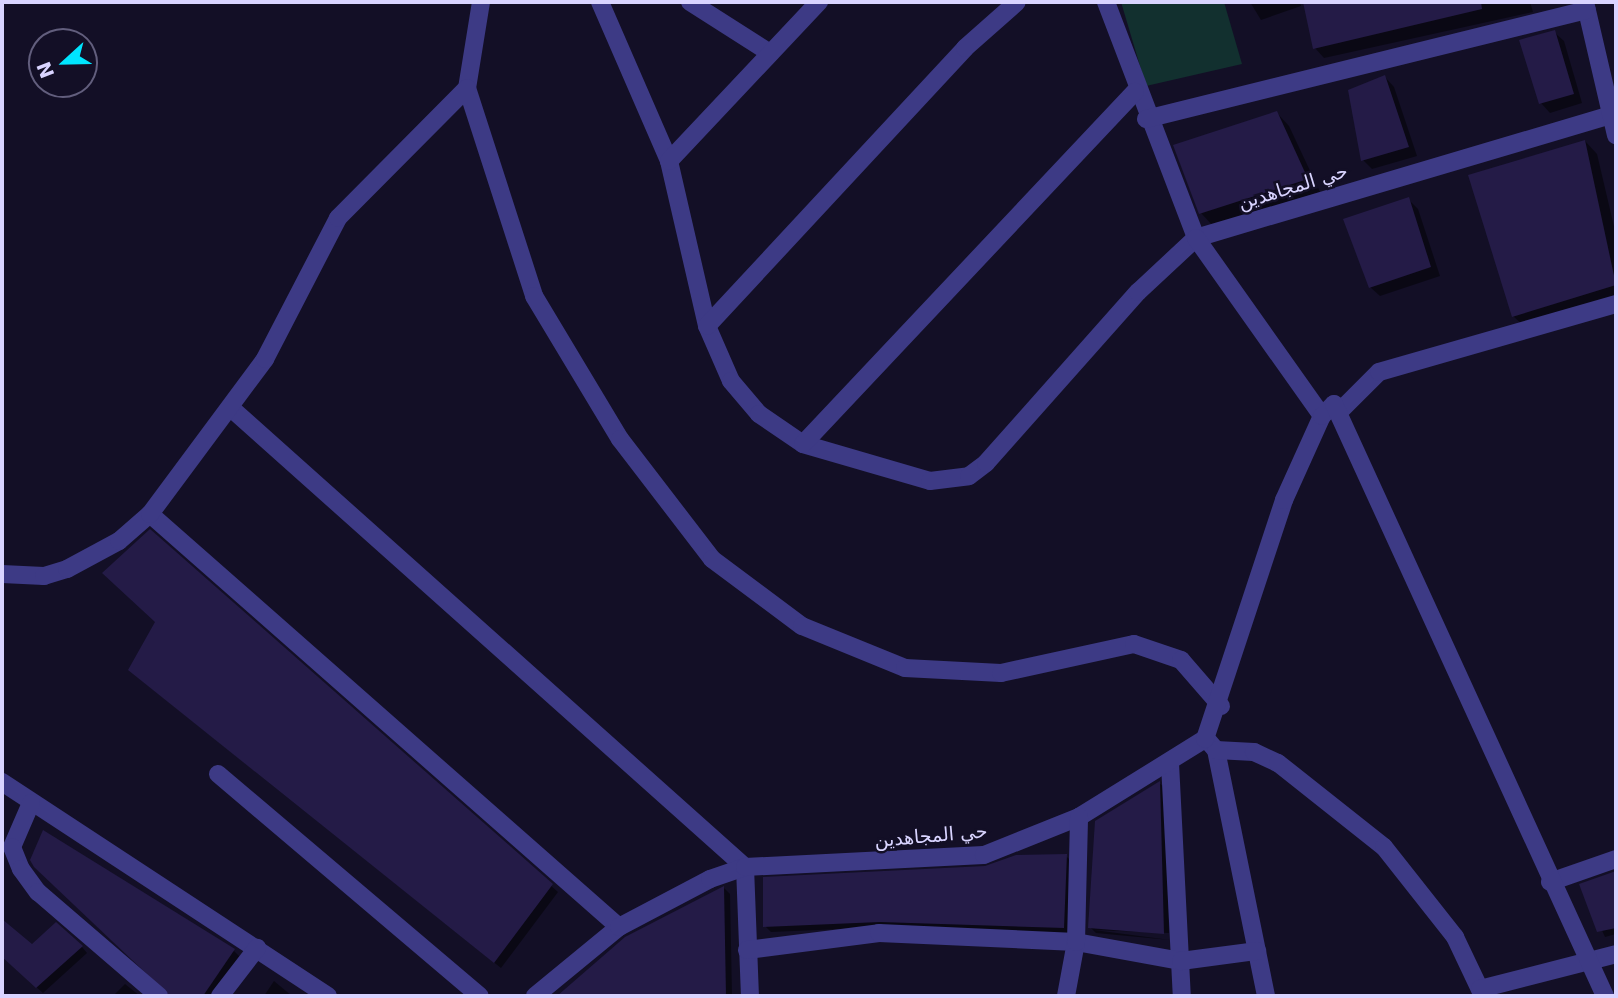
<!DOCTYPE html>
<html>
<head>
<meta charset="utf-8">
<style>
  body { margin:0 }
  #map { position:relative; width:1618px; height:998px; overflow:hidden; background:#130f26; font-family:"DejaVu Sans","Noto Naskh Arabic",sans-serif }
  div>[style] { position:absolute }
  .green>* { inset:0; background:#12302f }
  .shadow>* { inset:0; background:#0007 }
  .building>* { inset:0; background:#241b47 }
  .street>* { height:18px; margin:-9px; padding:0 9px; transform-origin:9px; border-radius:9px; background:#3d3a85 }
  span { translate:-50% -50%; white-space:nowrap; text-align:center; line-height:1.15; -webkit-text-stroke:5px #130f26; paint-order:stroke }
  .street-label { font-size:19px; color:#d9d4ff }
  .frame { position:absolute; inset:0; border:4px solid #d9d4ff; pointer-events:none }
  .north { position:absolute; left:28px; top:28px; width:70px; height:70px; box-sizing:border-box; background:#130f26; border:2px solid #625e7d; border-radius:50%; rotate:248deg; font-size:19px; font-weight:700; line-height:28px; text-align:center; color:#d9d4ff }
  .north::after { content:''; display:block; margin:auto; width:24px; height:32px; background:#00e5ff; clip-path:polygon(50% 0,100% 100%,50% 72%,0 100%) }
</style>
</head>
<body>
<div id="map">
  <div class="green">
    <i style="clip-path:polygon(1121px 2px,1224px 2px,1242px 64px,1146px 86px)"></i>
  </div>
  <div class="shadow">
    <i style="clip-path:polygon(1250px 2px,1300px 2px,1301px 6px,1261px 20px)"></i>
    <i style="clip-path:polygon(1305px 2px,1530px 2px,1533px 12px,1324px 58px,1315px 48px)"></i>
    <i style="clip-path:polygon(1554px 32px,1564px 41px,1582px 103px,1550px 113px,1541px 103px)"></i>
    <i style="clip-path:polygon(1385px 77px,1394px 87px,1417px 156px,1372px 169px,1363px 160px)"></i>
    <i style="clip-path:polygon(1277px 113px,1289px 126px,1320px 192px,1213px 226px,1201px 213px)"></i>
    <i style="clip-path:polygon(1585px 141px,1597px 154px,1616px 235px,1616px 301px,1526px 328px,1513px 316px)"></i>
    <i style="clip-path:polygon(1408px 199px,1418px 209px,1440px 276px,1380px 296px,1370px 287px)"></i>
    <i style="clip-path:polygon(150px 531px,558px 892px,501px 968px,136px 676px,157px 622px)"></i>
    <i style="clip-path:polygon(1159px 783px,1165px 788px,1169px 933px,1094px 930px,1170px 940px,1096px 933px,1090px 927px)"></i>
    <i style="clip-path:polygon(1066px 856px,1072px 862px,1069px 934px,887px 927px,771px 932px,765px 926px,985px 868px)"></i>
    <i style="clip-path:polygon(1616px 873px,1616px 934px,1605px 937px,1581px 885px)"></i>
    <i style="clip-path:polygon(724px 888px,730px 894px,732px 996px,559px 996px,626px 938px)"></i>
    <i style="clip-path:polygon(2px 921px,32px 947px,82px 947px,87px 953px,43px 993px,2px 957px)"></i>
    <i style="clip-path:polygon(234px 951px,240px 957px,214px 996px,171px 996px)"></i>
    <i style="clip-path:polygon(274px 981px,292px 996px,264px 996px)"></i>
    <i style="clip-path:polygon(125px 984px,140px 996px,113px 996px)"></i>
  </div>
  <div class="building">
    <i style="clip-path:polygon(1303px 2px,1481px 2px,1482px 9px,1313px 49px)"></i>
    <i style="clip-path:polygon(1555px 30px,1574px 94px,1539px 104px,1519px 40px)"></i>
    <i style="clip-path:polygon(1385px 75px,1409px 147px,1361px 161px,1348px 90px)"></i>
    <i style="clip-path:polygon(1277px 111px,1308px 179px,1199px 214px,1173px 145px)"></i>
    <i style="clip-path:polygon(1585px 140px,1616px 285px,1512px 317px,1468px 175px)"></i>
    <i style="clip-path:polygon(1409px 197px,1431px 267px,1369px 288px,1343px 219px)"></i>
    <i style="clip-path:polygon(150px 529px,553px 884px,494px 963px,128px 670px,155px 622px,102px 573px)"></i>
    <i style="clip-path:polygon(1160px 781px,1164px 934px,1088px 928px,1095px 821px)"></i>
    <i style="clip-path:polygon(43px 830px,235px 949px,203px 996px,170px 996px,34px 867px,30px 860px)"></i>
    <i style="clip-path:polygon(1067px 854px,1064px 928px,880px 922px,763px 927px,763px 877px,985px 866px,1016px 855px)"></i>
    <i style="clip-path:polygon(1616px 871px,1616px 928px,1597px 932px,1579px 884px)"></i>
    <i style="clip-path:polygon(724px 886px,726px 996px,557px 996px,625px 937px)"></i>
    <i style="clip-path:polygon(2px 919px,32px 944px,56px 922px,83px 946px,36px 988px,2px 957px)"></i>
  </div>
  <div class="street">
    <i style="left:481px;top:2px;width:87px;rotate:99.2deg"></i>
    <i style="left:467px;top:88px;width:219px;rotate:72.1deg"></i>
    <i style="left:534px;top:296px;width:167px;rotate:59deg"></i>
    <i style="left:620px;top:439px;width:151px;rotate:52.5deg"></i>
    <i style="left:712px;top:559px;width:112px;rotate:36.7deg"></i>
    <i style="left:802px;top:626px;width:111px;rotate:22.2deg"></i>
    <i style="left:905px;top:668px;width:96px;rotate:3deg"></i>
    <i style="left:1001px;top:673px;width:136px;rotate:-12.3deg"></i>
    <i style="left:1134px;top:644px;width:50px;rotate:18.8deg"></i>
    <i style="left:1181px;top:660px;width:61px;rotate:49deg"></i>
    <i style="left:600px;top:2px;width:173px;rotate:66.5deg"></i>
    <i style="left:669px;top:161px;width:169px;rotate:77deg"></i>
    <i style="left:707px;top:326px;width:60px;rotate:66.4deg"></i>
    <i style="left:731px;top:381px;width:43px;rotate:49.7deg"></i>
    <i style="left:759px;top:414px;width:53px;rotate:34.3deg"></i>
    <i style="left:803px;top:444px;width:132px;rotate:16.2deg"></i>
    <i style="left:930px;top:481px;width:39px;rotate:-7deg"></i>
    <i style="left:969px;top:476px;width:21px;rotate:-37deg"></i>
    <i style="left:986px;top:463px;width:229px;rotate:-48.4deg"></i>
    <i style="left:1138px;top:292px;width:79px;rotate:-43deg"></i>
    <i style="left:1196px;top:238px;width:434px;rotate:-16.5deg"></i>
    <i style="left:690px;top:2px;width:95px;rotate:32.5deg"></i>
    <i style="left:1106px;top:2px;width:253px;rotate:69.1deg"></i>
    <i style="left:1196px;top:238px;width:218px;rotate:54.7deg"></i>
    <i style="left:1585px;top:2px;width:137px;rotate:76.9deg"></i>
    <i style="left:1146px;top:119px;width:454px;rotate:-13.9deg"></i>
    <i style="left:669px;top:161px;width:219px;rotate:-46.7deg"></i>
    <i style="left:707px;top:326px;width:379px;rotate:-47.1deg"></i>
    <i style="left:965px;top:48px;width:69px;rotate:-41.5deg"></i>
    <i style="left:232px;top:409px;width:688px;rotate:41.76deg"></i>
    <i style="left:745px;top:867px;width:129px;rotate:87.8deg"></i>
    <i style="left:1340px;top:411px;width:55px;rotate:-45deg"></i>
    <i style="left:1379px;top:372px;width:247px;rotate:-16deg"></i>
    <i style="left:803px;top:444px;width:484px;rotate:-46.7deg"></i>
    <i style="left:150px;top:514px;width:625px;rotate:41.37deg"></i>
    <i style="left:2px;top:574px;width:42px;rotate:2.7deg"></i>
    <i style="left:44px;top:576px;width:24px;rotate:-17deg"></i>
    <i style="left:67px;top:569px;width:59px;rotate:-28.3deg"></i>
    <i style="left:119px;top:541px;width:41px;rotate:-41.1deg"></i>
    <i style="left:150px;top:514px;width:193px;rotate:-53.4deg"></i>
    <i style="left:265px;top:359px;width:159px;rotate:-62.6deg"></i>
    <i style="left:338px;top:218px;width:183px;rotate:-45.2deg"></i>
    <i style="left:1209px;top:742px;width:11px;rotate:49deg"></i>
    <i style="left:1216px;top:750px;width:251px;rotate:78.5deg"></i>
    <i style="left:1216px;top:750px;width:38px;rotate:3deg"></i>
    <i style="left:1254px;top:752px;width:26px;rotate:25deg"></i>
    <i style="left:1278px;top:763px;width:135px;rotate:38.4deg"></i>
    <i style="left:1384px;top:847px;width:115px;rotate:51.7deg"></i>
    <i style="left:1455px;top:937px;width:65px;rotate:64.6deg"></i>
    <i style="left:1170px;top:763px;width:233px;rotate:87.1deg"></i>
    <i style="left:218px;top:774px;width:343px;rotate:40.3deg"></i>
    <i style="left:2px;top:782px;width:390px;rotate:33.3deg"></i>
    <i style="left:31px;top:803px;width:48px;rotate:113.4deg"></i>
    <i style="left:12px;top:847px;width:24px;rotate:68deg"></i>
    <i style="left:21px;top:869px;width:29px;rotate:54deg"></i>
    <i style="left:38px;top:892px;width:160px;rotate:40.7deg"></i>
    <i style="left:1550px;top:882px;width:70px;rotate:-19.2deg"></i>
    <i style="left:747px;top:950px;width:133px;rotate:-7.3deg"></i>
    <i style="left:879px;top:933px;width:197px;rotate:2.6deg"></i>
    <i style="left:1076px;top:942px;width:107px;rotate:10.3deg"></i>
    <i style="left:1181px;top:961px;width:77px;rotate:-7.5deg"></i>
    <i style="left:1480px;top:989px;width:140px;rotate:-14.4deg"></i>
    <i style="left:220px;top:996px;width:61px;rotate:-52.4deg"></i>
    <i style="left:535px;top:996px;width:109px;rotate:-39.4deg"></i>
    <i style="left:619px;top:927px;width:103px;rotate:-27.8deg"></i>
    <i style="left:710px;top:879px;width:37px;rotate:-19deg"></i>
    <i style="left:745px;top:867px;width:239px;rotate:-2.9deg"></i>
    <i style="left:984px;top:855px;width:102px;rotate:-21.8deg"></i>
    <i style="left:1079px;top:817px;width:148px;rotate:-31.8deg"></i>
    <i style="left:1205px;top:739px;width:252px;rotate:-71.7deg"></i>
    <i style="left:1284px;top:500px;width:92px;rotate:-65.7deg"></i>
    <i style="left:1322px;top:416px;width:17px;rotate:-45deg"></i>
    <i style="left:1334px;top:404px;width:651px;rotate:65.4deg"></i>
    <i style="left:1066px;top:996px;width:55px;rotate:-79.5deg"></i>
    <i style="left:1076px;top:942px;width:125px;rotate:-88.6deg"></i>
  </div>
  <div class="street-label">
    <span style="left:1293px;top:187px;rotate:-17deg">حي المجاهدين</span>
    <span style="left:931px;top:836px;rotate:-5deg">حي المجاهدين</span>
  </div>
  <div class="frame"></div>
  <div class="north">N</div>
</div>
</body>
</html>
